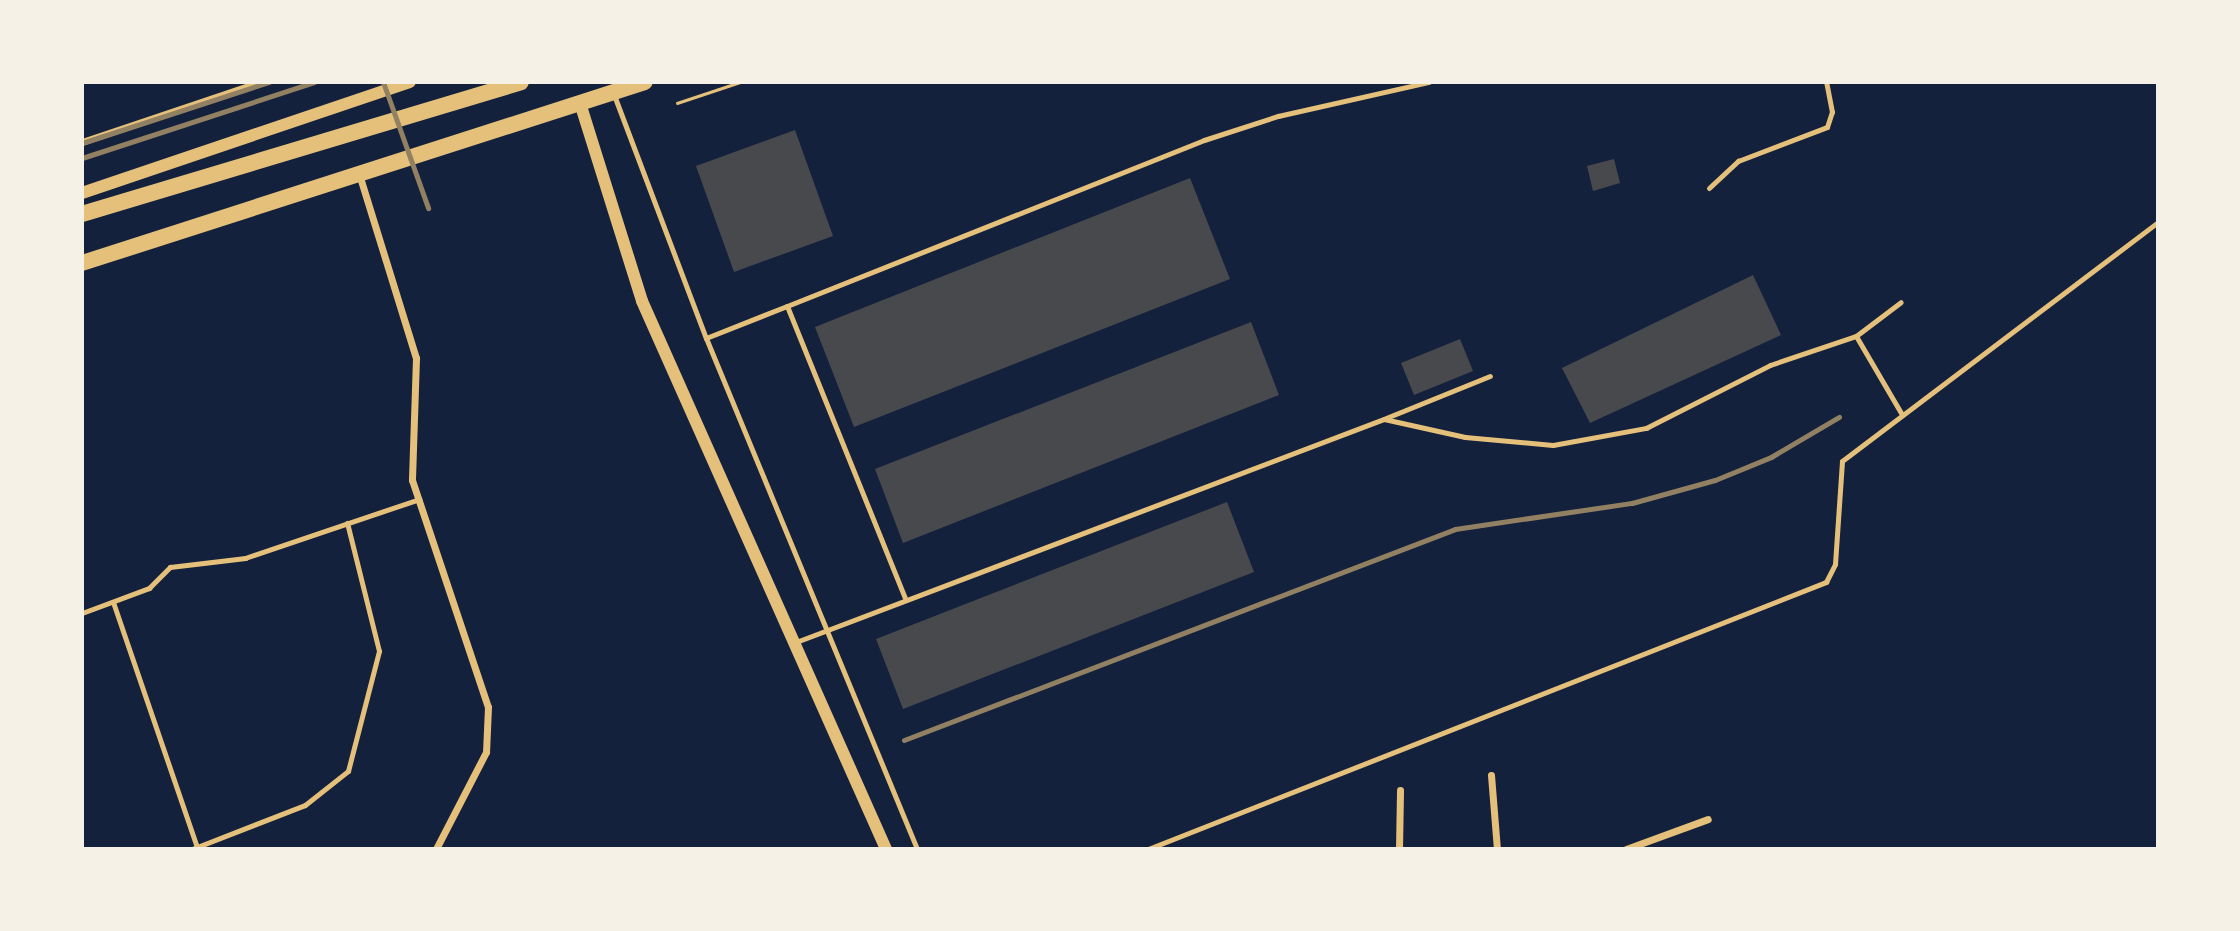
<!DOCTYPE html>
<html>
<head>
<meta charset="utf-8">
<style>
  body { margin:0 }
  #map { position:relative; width:2240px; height:931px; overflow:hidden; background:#14213d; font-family:Montserrat,sans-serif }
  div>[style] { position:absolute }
  .building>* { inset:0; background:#48494c }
  .path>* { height:2.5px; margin:-1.25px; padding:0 1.25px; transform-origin:1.25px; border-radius:1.25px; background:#e5c07b }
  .service>* { height:5px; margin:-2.5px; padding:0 2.5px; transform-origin:2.5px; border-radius:2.5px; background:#e5c07b }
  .minor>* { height:7px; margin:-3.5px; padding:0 3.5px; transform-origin:3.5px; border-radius:3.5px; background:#e5c07b }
  .tertiary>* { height:12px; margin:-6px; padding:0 6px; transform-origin:6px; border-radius:6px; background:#e5c07b }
  .trunk>* { height:16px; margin:-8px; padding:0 8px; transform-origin:8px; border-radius:8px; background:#e5c07b }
  .rail>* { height:5px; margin:-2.5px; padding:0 2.5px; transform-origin:2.5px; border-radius:2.5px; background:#918062 }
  span { translate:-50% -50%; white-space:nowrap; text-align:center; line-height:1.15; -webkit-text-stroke:5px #f6f1e7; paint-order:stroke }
  .frame { position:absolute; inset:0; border:84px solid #f6f1e7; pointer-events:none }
</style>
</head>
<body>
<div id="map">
  <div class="building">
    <i style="clip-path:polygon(795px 130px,833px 236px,734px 272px,696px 166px)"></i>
    <i style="clip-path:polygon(1614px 159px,1620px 183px,1593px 191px,1587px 166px)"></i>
    <i style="clip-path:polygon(1190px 178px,1230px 279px,854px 427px,815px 327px)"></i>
    <i style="clip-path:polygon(1753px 275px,1781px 335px,1590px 423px,1562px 368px)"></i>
    <i style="clip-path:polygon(1251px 322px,1279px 395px,903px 543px,875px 469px)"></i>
    <i style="clip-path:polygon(1460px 339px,1473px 371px,1414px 395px,1401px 363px)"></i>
    <i style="clip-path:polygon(1227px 502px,1254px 572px,903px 709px,876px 639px)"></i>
  </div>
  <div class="path">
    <i style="left:677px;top:103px;width:66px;rotate:-18.4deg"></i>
  </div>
  <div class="service">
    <i style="left:614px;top:95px;width:260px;rotate:69.3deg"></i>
    <i style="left:706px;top:338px;width:553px;rotate:67.56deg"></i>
    <i style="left:1709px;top:188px;width:40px;rotate:-43deg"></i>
    <i style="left:1738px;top:161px;width:95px;rotate:-20.9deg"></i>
    <i style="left:1827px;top:127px;width:16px;rotate:-72deg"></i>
    <i style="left:1832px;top:112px;width:31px;rotate:-101deg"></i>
    <i style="left:787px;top:306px;width:449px;rotate:-21.7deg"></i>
    <i style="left:1204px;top:140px;width:78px;rotate:-18deg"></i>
    <i style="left:1278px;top:116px;width:155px;rotate:-12.7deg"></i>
    <i style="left:1856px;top:336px;width:89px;rotate:59.7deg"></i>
    <i style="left:706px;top:338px;width:87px;rotate:-21.6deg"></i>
    <i style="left:787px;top:306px;width:315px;rotate:68deg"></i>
    <i style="left:1386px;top:418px;width:112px;rotate:-22deg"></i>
    <i style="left:113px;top:602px;width:259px;rotate:71.1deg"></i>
    <i style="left:82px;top:613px;width:72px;rotate:-20.5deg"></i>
    <i style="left:149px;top:588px;width:30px;rotate:-45deg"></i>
    <i style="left:170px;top:567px;width:76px;rotate:-6.8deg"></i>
    <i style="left:245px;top:558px;width:184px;rotate:-18.7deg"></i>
    <i style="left:796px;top:642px;width:629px;rotate:-20.77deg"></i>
    <i style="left:1384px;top:419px;width:83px;rotate:12.5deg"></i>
    <i style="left:1465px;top:437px;width:88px;rotate:5.2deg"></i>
    <i style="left:1553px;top:445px;width:95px;rotate:-10.4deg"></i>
    <i style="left:1646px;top:428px;width:139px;rotate:-26.9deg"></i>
    <i style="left:1770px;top:365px;width:91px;rotate:-18.6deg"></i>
    <i style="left:1856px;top:336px;width:56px;rotate:-37.1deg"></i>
    <i style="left:192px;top:849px;width:121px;rotate:-21.3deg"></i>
    <i style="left:305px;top:805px;width:55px;rotate:-38.3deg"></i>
    <i style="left:348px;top:771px;width:124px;rotate:-75.5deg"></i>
    <i style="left:379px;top:651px;width:132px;rotate:-104deg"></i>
    <i style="left:1148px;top:849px;width:729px;rotate:-21.49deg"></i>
    <i style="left:1826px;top:582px;width:20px;rotate:-63deg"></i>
    <i style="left:1835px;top:564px;width:103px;rotate:-86.1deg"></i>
    <i style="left:1842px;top:461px;width:396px;rotate:-37.1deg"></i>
  </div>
  <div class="minor">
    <i style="left:82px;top:142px;width:188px;rotate:-18.6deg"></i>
    <i style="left:359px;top:174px;width:193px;rotate:72.8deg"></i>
    <i style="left:416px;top:358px;width:122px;rotate:91.9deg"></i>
    <i style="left:412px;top:480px;width:239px;rotate:71.5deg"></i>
    <i style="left:488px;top:707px;width:45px;rotate:92.5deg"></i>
    <i style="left:486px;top:752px;width:109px;rotate:117.3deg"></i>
    <i style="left:1491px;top:775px;width:74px;rotate:85.4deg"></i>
    <i style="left:1399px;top:849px;width:59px;rotate:-89deg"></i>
    <i style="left:1626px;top:849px;width:87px;rotate:-20.1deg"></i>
  </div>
  <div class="tertiary">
    <i style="left:580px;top:103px;width:207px;rotate:72.6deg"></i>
    <i style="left:642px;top:301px;width:600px;rotate:66deg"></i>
    <i style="left:82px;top:193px;width:346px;rotate:-18.7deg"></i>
  </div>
  <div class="trunk">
    <i style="left:82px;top:214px;width:458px;rotate:-16.7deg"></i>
    <i style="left:82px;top:263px;width:591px;rotate:-17.82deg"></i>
  </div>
  <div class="rail">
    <i style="left:383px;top:82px;width:134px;rotate:70.3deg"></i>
    <i style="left:82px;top:143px;width:197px;rotate:-18.1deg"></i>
    <i style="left:82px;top:158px;width:244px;rotate:-18.1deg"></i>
    <i style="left:904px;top:740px;width:590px;rotate:-20.95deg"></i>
    <i style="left:1455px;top:529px;width:179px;rotate:-8.4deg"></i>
    <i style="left:1632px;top:503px;width:86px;rotate:-15.5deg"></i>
    <i style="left:1715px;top:480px;width:61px;rotate:-22.3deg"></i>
    <i style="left:1771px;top:457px;width:79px;rotate:-30.5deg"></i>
  </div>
  <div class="frame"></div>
</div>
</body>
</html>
